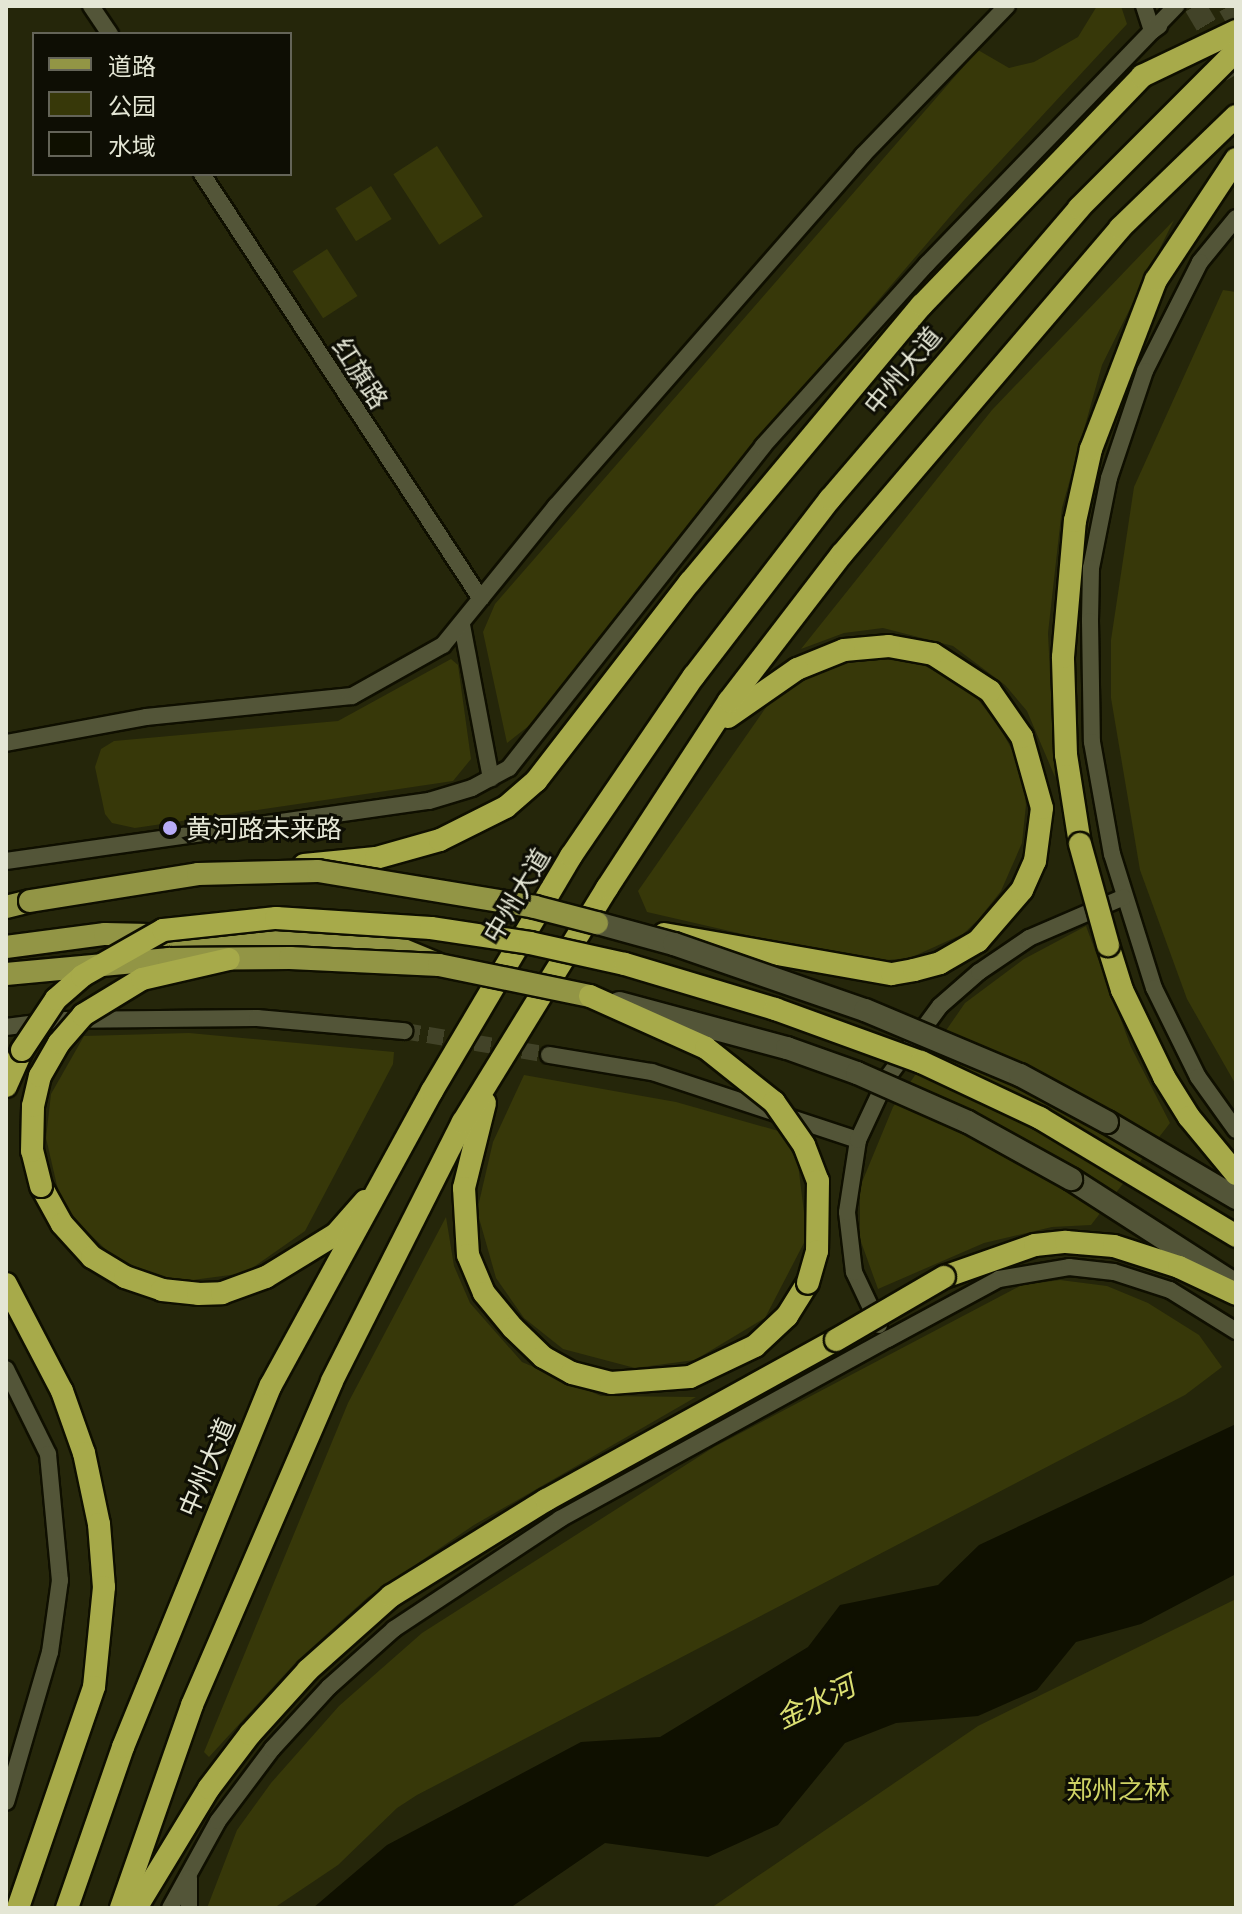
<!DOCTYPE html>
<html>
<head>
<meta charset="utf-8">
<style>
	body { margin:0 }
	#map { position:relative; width:1242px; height:1914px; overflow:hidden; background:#25260a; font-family:"Exo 2","Noto Sans SC",sans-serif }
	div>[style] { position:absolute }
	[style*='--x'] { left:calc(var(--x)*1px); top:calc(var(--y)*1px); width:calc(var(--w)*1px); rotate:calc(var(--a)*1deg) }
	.green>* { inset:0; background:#373809; transform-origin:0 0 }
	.water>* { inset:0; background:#0f1000 }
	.minor-tunnel>* { height:16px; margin-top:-8px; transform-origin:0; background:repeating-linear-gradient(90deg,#424328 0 16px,transparent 0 24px) }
	.tertiary-tunnel>* { height:22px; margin-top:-11px; transform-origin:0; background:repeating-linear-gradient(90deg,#424328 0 22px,transparent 0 33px) }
	.roads { filter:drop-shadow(2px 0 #0f0f00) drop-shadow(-2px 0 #0f0f00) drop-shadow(0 2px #0f0f00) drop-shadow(0 -2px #0f0f00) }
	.minor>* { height:16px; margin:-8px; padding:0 8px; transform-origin:8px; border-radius:8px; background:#535538 }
	.secondary>* { height:22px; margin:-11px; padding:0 11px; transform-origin:11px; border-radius:11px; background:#535538 }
	.primary>* { height:22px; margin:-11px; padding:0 11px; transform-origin:11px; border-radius:11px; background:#929545 }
	.trunk>* { height:22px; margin:-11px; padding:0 11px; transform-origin:11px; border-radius:11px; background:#a7aa4a }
	.bridges { filter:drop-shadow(2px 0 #0f0f00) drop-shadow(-2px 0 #0f0f00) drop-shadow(0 2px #0f0f00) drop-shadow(0 -2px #0f0f00) }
	.secondary-bridge>* { height:22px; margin:-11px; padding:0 11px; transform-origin:11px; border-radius:11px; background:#535538 }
	.primary-bridge>* { height:22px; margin:-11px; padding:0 11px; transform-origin:11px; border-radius:11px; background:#929545 }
	.trunk-bridge>* { height:22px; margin:-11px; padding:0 11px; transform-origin:11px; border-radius:11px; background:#a7aa4a }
	.dots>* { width:22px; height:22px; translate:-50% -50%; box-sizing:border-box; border:4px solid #0e0e04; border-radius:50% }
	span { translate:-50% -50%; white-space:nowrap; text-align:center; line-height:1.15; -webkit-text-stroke:6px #0e0e04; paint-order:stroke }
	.street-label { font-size:26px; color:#e4e6d5 }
	.poi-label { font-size:26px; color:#e4e6d5 }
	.left { translate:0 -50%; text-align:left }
	.park-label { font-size:26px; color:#cfd365 }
	.water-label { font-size:28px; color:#dce072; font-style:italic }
	.frame { position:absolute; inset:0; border:8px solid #e4e6d5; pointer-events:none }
	.legend { position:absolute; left:32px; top:32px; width:260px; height:144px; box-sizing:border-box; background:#0e0e04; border:2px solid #646458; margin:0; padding:10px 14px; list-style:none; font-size:24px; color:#e4e6d5 }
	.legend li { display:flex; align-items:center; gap:16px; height:40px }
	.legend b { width:40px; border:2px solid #646458 }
</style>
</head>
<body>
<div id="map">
	<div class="green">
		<div style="clip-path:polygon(1097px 6px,1121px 6px,1127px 24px,965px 199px,709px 498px,540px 717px,507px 743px,483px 632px,495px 604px,978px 50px,1009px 68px,1034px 62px,1078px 37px)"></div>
		<div style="left:437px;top:146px;width:84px;height:52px;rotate:57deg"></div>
		<div style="left:371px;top:186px;width:39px;height:42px;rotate:58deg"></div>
		<div style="clip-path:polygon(1174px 220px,1102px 365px,1062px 508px,1048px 633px,1055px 777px,1027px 711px,1005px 685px,953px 646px,883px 628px,844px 633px,801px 649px,992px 410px)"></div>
		<div style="left:327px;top:249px;width:56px;height:41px;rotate:57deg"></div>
		<div style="clip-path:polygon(1223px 290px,1236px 292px,1236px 1085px,1187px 999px,1140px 870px,1111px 698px,1111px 640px,1134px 487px)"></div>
		<div style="clip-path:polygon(891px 657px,918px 662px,972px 692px,999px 726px,1022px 768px,1026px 805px,1022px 843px,1001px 891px,978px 920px,963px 934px,910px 958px,864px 962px,647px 912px,638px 891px,769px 703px,804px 675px,850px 661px)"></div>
		<div style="clip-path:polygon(451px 659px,458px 665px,471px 759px,453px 781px,135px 828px,112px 823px,105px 814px,95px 767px,101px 749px,114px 741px,338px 721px)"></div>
		<div style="clip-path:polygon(1086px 926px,1131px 1047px,1170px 1123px,1091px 1225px,1052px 1227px,984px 1243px,878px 1289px,860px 1239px,860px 1187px,893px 1107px,965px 1003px,1024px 959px)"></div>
		<div style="clip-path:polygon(189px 1033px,394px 1052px,393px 1064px,305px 1231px,245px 1273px,178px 1282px,121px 1264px,74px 1219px,58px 1190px,46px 1138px,51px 1094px,84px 1036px)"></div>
		<div style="clip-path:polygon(524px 1075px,676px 1102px,782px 1132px,798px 1164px,807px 1237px,765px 1318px,695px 1360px,635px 1368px,563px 1349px,524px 1318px,496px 1278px,477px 1211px,493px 1142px)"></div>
		<div style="clip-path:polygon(446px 1217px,454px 1266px,470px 1303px,522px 1362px,601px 1396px,696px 1397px,474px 1525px,368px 1597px,297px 1661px,209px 1757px,204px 1752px,348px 1403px)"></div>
		<div style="clip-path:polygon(1060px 1280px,1107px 1286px,1148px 1303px,1199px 1335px,1222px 1367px,1185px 1395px,417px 1795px,397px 1808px,338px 1865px,274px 1908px,207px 1908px,237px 1830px,271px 1783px,339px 1706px,422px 1633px,714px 1447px,1022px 1285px)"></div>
		<div style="clip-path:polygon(1236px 1599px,1236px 1908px,711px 1908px,978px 1726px)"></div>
	</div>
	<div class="water">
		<div style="clip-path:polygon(1236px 1424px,1236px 1574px,1141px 1624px,1076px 1642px,1037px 1690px,978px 1716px,896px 1723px,845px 1743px,778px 1825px,708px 1857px,605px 1843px,510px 1908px,313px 1908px,387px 1845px,581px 1742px,660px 1737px,808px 1647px,840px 1605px,938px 1585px,979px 1545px)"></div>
	</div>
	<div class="minor-tunnel">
		<div style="--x:404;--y:1031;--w:147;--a:9.4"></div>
	</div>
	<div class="tertiary-tunnel">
		<div style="--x:1195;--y:6;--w:80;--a:59.3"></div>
		<div style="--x:1229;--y:6;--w:14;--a:60"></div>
	</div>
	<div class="roads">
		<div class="minor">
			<div style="--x:91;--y:6;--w:34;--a:56"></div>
			<div style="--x:1144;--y:6;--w:26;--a:72"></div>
			<div style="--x:1152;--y:31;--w:9;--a:-36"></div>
			<div style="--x:202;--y:174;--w:508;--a:56.72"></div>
			<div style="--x:1236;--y:218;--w:57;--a:129.3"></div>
			<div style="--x:1200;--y:262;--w:122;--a:116.8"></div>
			<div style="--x:1145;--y:371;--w:113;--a:108.6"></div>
			<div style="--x:1109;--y:478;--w:92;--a:101.3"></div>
			<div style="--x:1091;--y:568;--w:53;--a:91.1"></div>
			<div style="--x:1090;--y:621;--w:121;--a:89.1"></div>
			<div style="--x:1092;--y:742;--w:114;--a:79.9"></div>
			<div style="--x:1112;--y:854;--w:140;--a:72.6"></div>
			<div style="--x:1154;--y:988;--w:99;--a:63.7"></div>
			<div style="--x:1198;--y:1077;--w:65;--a:54.4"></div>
			<div style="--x:462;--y:625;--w:156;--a:79.3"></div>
			<div style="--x:6;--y:743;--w:142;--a:-10.5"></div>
			<div style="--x:146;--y:717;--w:207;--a:-5.8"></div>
			<div style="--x:352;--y:696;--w:104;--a:-29.3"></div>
			<div style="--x:443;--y:645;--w:179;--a:-50.9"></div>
			<div style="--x:556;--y:506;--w:466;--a:-48.8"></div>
			<div style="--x:863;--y:155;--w:207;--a:-46"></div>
			<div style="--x:6;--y:861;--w:427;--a:-8.1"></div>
			<div style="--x:429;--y:801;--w:45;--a:-16.8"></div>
			<div style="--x:472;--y:788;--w:42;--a:-28.4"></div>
			<div style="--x:509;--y:768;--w:410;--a:-51.7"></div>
			<div style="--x:763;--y:446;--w:245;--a:-48"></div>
			<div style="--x:927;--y:264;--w:359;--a:-46"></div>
			<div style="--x:6;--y:1027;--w:53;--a:-7.5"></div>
			<div style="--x:59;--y:1020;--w:198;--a:-0.6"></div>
			<div style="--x:257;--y:1018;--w:148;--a:5.1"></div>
			<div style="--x:549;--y:1055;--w:104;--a:9.4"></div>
			<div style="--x:652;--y:1072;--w:217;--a:18.3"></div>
			<div style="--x:879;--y:1325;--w:59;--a:-115.3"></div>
			<div style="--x:854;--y:1272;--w:60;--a:-96.7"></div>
			<div style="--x:847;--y:1212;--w:73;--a:-81.3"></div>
			<div style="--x:858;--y:1140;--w:68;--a:-64.9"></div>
			<div style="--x:887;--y:1078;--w:89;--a:-53.6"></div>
			<div style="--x:940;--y:1006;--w:52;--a:-41.1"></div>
			<div style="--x:979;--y:972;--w:60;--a:-34.2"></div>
			<div style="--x:1029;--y:938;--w:103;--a:-23.3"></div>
			<div style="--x:6;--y:1369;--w:95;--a:63.7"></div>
			<div style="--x:48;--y:1454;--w:127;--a:84.6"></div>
			<div style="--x:60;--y:1580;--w:73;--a:97.9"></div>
			<div style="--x:50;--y:1652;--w:156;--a:106.3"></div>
			<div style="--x:170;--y:1908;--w:99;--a:-61.1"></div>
			<div style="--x:218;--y:1821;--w:90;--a:-53.1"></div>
			<div style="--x:272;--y:1749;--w:84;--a:-47.4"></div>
			<div style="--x:329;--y:1687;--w:87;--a:-41.7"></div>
			<div style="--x:394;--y:1629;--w:199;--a:-33.5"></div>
			<div style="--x:560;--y:1519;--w:374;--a:-28.8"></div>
			<div style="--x:888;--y:1339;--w:126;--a:-28.4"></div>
			<div style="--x:999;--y:1279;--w:71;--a:-9.7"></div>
			<div style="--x:1069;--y:1267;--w:45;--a:6.3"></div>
			<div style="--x:1114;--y:1272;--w:59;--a:17.8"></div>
			<div style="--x:1170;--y:1290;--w:78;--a:31.8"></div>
			<div style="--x:189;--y:1908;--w:30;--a:-90"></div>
		</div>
		<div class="secondary">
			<div style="--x:1107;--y:1122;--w:150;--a:30.5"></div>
			<div style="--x:1071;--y:1179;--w:196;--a:32.7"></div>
		</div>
		<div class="primary">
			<div style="--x:6;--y:907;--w:25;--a:-14"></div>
			<div style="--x:6;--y:947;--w:100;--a:-7.5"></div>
			<div style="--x:105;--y:934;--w:274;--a:1.3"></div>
			<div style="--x:379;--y:940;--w:61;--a:22.3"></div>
		</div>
		<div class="trunk">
			<div style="--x:1080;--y:844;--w:90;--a:-98.9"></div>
			<div style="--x:1066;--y:755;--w:98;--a:-91.8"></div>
			<div style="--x:1063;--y:657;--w:137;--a:-85"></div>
			<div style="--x:1075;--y:521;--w:74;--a:-77.5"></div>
			<div style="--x:1091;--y:449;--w:181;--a:-69"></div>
			<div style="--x:1156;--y:280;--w:145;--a:-56.5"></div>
			<div style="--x:304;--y:865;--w:72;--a:-5.6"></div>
			<div style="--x:376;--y:858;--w:66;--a:-15.7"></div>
			<div style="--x:440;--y:840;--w:74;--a:-26.6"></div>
			<div style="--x:506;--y:807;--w:40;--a:-41"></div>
			<div style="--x:536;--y:781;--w:252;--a:-52.3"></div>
			<div style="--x:690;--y:582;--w:361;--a:-50.1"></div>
			<div style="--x:922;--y:305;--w:318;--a:-46.1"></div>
			<div style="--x:1142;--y:76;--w:104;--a:-25.6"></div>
			<div style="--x:664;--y:934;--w:231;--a:10"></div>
			<div style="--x:892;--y:974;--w:22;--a:-10"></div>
			<div style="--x:914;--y:970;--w:27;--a:-15"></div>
			<div style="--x:940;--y:963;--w:44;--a:-30.1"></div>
			<div style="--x:978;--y:941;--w:67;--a:-49.2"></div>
			<div style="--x:1022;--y:890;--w:32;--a:-66"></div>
			<div style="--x:1035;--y:861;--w:53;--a:-82.5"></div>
			<div style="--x:1042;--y:808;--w:74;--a:-105.7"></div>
			<div style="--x:1022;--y:737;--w:56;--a:-124.8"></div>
			<div style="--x:990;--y:691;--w:68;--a:-147"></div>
			<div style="--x:933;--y:654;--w:45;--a:-169.7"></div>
			<div style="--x:889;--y:646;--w:45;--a:174.9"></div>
			<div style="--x:844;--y:650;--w:51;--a:158"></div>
			<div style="--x:797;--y:669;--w:84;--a:145.2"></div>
			<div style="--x:1108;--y:945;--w:47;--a:72.7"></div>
			<div style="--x:1122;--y:990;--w:97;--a:64.2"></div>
			<div style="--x:1164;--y:1077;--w:47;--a:58"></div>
			<div style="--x:1189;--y:1117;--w:74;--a:50.5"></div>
			<div style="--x:6;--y:1086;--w:39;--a:-66"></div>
			<div style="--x:485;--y:1103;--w:88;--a:103.9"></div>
			<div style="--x:464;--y:1188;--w:67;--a:86.6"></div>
			<div style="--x:468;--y:1255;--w:41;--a:67.2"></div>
			<div style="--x:484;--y:1293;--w:45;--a:50.4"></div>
			<div style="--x:513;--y:1328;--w:42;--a:44"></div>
			<div style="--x:543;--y:1357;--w:33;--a:29"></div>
			<div style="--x:572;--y:1373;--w:40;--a:14.4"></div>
			<div style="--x:611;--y:1383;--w:79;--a:-4.3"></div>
			<div style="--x:690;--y:1377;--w:72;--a:-25.5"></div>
			<div style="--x:755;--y:1346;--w:44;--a:-43.2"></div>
			<div style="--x:787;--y:1316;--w:39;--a:-58"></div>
			<div style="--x:41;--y:1186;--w:43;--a:61.1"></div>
			<div style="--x:62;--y:1224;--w:45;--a:47.7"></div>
			<div style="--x:92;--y:1257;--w:39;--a:31"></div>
			<div style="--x:125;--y:1277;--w:39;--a:19"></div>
			<div style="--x:162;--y:1290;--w:36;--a:6"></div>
			<div style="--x:198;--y:1294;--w:24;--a:-2"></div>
			<div style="--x:222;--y:1293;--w:47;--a:-20"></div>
			<div style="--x:266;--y:1277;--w:82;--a:-31.6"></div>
			<div style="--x:336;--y:1234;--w:44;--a:-48.7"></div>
			<div style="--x:944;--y:1277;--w:96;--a:-19.4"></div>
			<div style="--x:1035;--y:1245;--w:31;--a:-6"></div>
			<div style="--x:1066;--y:1242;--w:48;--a:4.8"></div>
			<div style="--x:1114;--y:1246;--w:68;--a:17.9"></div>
			<div style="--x:1179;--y:1267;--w:63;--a:25.3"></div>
			<div style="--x:6;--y:1284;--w:121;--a:62.4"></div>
			<div style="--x:62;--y:1391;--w:66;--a:70.5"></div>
			<div style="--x:84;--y:1453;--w:73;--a:78.1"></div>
			<div style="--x:99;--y:1524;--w:63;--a:85.5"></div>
			<div style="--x:104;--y:1587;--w:100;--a:95.7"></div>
			<div style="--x:94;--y:1687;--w:234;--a:109"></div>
			<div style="--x:67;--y:1908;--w:170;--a:-70.8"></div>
			<div style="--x:123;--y:1747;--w:391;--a:-67.8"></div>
			<div style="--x:271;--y:1385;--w:335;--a:-61.3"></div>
			<div style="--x:432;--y:1091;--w:273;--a:-59.4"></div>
			<div style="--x:571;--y:856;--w:218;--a:-55.7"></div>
			<div style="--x:694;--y:676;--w:223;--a:-52.5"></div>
			<div style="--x:830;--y:499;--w:383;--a:-49.4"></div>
			<div style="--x:1079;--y:208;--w:222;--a:-45"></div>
			<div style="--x:121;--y:1908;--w:215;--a:-70.7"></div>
			<div style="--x:192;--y:1705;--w:353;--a:-66.6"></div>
			<div style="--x:332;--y:1381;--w:290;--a:-63.2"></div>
			<div style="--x:463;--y:1122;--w:275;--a:-58.4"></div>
			<div style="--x:607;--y:888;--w:223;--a:-56.9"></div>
			<div style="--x:729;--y:701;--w:185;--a:-52.5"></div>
			<div style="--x:842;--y:554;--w:428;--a:-49.5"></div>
			<div style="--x:1120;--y:228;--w:161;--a:-44"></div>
			<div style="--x:136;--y:1908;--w:140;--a:-58.7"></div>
			<div style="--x:209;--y:1788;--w:68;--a:-52.8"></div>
			<div style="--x:250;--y:1734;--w:86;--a:-47.8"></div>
			<div style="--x:308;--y:1670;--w:111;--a:-41.7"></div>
			<div style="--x:391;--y:1596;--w:182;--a:-31.8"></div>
			<div style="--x:546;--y:1500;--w:331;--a:-28.9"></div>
		</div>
	</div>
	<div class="bridges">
		<div class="secondary-bridge">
			<div style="--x:597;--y:923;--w:80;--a:15.3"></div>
			<div style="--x:674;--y:944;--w:202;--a:19.1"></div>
			<div style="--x:865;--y:1010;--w:168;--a:22.8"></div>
			<div style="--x:1020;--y:1075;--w:99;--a:28.4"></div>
			<div style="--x:619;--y:1003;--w:174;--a:15"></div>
			<div style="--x:787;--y:1048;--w:74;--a:19.7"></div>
			<div style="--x:857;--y:1073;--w:121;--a:23.8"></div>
			<div style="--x:968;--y:1122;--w:118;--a:29"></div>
		</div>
		<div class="primary-bridge">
			<div style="--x:30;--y:901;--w:170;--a:-9.1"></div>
			<div style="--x:198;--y:874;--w:120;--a:-1.4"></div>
			<div style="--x:318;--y:871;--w:220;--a:9.4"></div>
			<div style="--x:535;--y:907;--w:64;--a:14.5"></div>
			<div style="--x:6;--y:974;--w:164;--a:-5.3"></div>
			<div style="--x:169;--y:959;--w:121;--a:-0.5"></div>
			<div style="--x:290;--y:958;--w:149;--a:2.7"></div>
			<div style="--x:439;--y:965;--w:154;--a:11.6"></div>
		</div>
		<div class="trunk-bridge">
			<div style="--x:1080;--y:844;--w:105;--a:74.5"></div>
			<div style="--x:590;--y:996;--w:127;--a:24.1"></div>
			<div style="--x:706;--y:1048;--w:87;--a:38.5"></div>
			<div style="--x:774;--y:1102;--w:52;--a:55.1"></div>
			<div style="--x:804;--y:1145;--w:39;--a:69"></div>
			<div style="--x:818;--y:1181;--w:70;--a:90.8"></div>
			<div style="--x:817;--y:1251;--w:33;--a:106"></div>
			<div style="--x:22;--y:1050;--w:61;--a:-56.3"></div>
			<div style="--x:56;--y:999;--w:35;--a:-41"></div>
			<div style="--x:82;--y:976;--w:93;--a:-29.6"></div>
			<div style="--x:163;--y:930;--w:114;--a:-6.1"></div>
			<div style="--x:276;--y:918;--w:155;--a:3.7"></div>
			<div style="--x:431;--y:928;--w:100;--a:8.6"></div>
			<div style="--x:530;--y:943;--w:97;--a:12.5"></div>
			<div style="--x:625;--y:964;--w:157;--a:16.7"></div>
			<div style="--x:775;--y:1009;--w:155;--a:20"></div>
			<div style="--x:921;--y:1062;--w:132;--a:25.2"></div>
			<div style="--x:1040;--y:1118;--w:229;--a:31"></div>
			<div style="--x:41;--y:1186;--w:36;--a:-104"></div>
			<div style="--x:32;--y:1151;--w:45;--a:-88.7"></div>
			<div style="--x:33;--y:1106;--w:31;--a:-77"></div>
			<div style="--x:40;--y:1076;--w:38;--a:-60"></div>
			<div style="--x:59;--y:1043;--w:37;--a:-49"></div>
			<div style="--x:83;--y:1015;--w:69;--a:-31.4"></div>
			<div style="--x:142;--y:979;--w:89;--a:-12.9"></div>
			<div style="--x:836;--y:1340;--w:125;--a:-30.3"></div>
		</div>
	</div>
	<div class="dots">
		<div style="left:170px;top:828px;background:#b7abf8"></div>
	</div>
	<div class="street-label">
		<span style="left:902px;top:370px;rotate:-50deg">中州大道</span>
		<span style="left:361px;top:373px;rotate:57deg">红旗路</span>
		<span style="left:516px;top:895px;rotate:-59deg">中州大道</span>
		<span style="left:206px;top:1467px;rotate:-67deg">中州大道</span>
	</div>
	<div class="poi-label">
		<span class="left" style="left:186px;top:828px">黄河路未来路</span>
	</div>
	<div class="park-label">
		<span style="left:1118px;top:1789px">郑州之林</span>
	</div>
	<div class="water-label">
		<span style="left:815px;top:1701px;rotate:-26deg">金水河</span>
	</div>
	<div class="frame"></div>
	<ul class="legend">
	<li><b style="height:10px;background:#929545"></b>道路</li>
	<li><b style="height:22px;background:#373809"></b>公园</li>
	<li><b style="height:22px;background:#0f1000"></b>水域</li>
	</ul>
</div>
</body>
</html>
